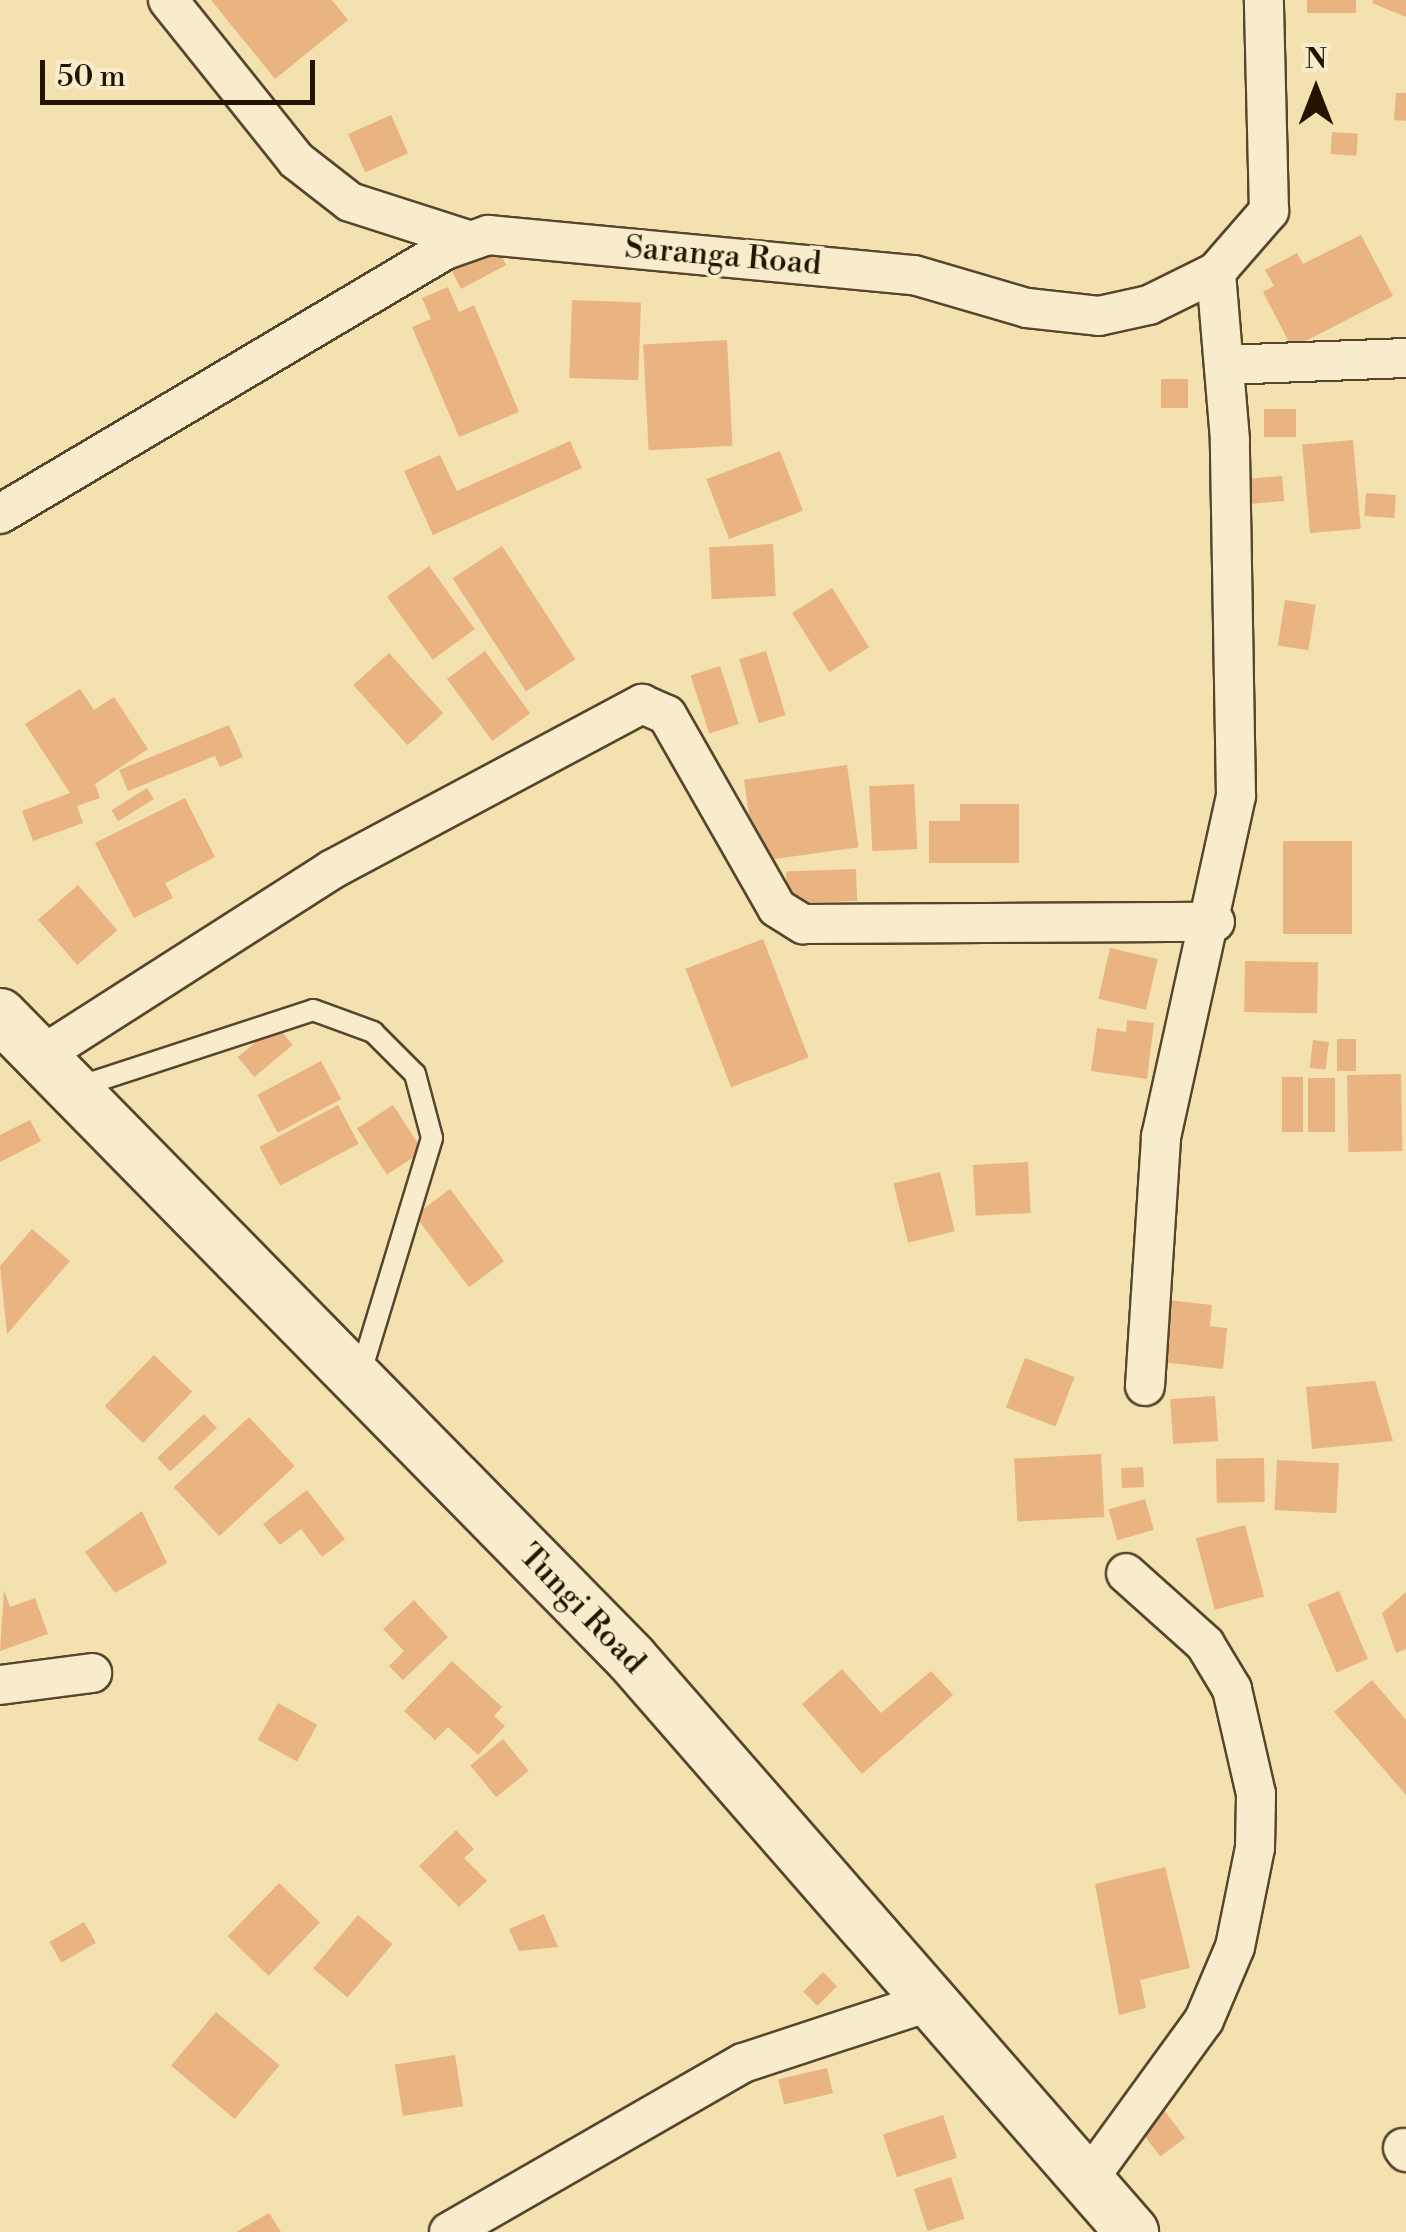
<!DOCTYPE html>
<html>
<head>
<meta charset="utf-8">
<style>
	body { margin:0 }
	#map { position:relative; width:1406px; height:2232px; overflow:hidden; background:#f4e1b0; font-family:"Libre Bodoni",serif }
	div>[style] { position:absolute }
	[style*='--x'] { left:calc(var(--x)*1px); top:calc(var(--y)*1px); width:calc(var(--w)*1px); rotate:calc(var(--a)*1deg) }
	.building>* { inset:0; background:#e9b382; transform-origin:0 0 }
	.roads { filter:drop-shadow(2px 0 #57462c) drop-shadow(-2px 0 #57462c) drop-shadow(0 2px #57462c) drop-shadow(0 -2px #57462c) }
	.service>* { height:20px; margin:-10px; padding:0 10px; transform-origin:10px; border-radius:10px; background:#f8eccc }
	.minor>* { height:38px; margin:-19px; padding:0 19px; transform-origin:19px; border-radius:19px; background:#f8eccc }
	.secondary>* { height:52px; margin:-26px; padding:0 26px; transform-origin:26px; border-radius:26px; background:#f8eccc }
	span { translate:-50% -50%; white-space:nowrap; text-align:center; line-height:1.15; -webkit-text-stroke:8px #f8eccc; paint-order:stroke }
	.street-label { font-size:32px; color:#231300 }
	.north { position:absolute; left:1266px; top:40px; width:100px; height:100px; -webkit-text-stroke:8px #f8eccc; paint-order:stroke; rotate:0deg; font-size:28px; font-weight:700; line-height:40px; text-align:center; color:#231300 }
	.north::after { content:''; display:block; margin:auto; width:35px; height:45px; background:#231300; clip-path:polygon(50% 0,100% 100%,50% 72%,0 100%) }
	.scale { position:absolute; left:40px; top:60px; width:275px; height:45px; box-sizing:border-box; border:5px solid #231300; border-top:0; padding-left:12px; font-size:30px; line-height:35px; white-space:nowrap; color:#231300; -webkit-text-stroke:8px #f8eccc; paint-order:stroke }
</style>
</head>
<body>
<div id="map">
	<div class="building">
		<div style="clip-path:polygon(211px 0,332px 0,348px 20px,275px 79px)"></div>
		<div style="left:1307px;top:0;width:49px;height:13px"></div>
		<div style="clip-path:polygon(1373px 0,1406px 0,1406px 17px,1372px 3px)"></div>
		<div style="clip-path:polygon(1396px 93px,1406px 93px,1406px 121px,1394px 120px)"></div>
		<div style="left:391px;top:115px;width:42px;height:47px;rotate:66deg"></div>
		<div style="left:1332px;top:132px;width:26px;height:22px;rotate:4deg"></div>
		<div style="clip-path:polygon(1361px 235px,1393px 296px,1292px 348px,1263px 292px,1274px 286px,1265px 270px,1297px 253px,1303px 264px)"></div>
		<div style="left:494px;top:242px;width:26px;height:51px;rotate:62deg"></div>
		<div style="clip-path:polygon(448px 287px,459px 312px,474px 305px,519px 412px,459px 437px,412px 327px,431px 319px,422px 298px)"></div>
		<div style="left:572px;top:300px;width:69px;height:78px;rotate:2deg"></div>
		<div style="left:727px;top:340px;width:106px;height:84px;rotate:87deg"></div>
		<div style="left:1161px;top:379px;width:27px;height:29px"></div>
		<div style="left:1264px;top:409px;width:32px;height:28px"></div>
		<div style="left:1353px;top:440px;width:89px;height:51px;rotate:85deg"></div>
		<div style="clip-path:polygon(570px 441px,582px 468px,433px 535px,404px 471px,440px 455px,457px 491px)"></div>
		<div style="left:780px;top:451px;width:64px;height:79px;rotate:69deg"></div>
		<div style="left:1282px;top:476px;width:25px;height:47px;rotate:85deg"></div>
		<div style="left:1366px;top:493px;width:30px;height:23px;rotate:4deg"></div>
		<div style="left:773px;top:544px;width:52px;height:64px;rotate:87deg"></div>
		<div style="left:502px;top:546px;width:135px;height:59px;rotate:57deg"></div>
		<div style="left:429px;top:566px;width:78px;height:52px;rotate:54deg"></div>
		<div style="left:832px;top:588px;width:70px;height:47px;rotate:58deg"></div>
		<div style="left:1285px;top:600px;width:31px;height:46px;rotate:9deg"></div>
		<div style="left:485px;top:651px;width:77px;height:47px;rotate:54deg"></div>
		<div style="left:766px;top:651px;width:67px;height:28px;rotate:73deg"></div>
		<div style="left:389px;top:653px;width:81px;height:48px;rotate:48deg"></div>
		<div style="left:720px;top:666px;width:61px;height:31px;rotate:72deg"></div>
		<div style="clip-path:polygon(80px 689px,94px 710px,114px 697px,148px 749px,95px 784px,100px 798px,77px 806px,83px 823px,33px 841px,22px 811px,70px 793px,25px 724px)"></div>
		<div style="clip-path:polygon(229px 725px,243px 757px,220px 767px,215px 756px,128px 791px,119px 770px)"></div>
		<div style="left:847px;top:765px;width:83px;height:104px;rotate:82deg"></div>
		<div style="left:914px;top:784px;width:65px;height:45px;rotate:87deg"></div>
		<div style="left:147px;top:788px;width:13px;height:42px;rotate:58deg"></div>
		<div style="clip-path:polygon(185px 798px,215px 857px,165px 883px,173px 898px,134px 918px,95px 843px)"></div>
		<div style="clip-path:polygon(960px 804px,1019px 804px,1019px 863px,929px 863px,929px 821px,960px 821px)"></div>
		<div style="left:1283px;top:841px;width:69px;height:93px"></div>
		<div style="left:856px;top:869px;width:32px;height:70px;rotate:88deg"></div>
		<div style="left:78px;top:885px;width:60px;height:53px;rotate:49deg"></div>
		<div style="left:763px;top:939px;width:127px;height:83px;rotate:69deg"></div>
		<div style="left:1110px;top:948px;width:49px;height:52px;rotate:13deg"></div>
		<div style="left:1245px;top:961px;width:73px;height:51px;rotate:1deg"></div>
		<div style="clip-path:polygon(1127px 1020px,1154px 1023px,1147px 1079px,1091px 1071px,1097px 1028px,1126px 1032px)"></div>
		<div style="left:276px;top:1025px;width:26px;height:50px;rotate:50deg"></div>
		<div style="left:1337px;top:1039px;width:19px;height:32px"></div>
		<div style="left:1313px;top:1040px;width:16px;height:28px;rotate:7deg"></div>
		<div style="left:321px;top:1061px;width:43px;height:72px;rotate:62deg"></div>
		<div style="left:1401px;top:1074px;width:77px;height:54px;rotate:89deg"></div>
		<div style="left:1282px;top:1077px;width:21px;height:55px"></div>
		<div style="left:1308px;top:1078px;width:27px;height:54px"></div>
		<div style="left:338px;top:1105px;width:44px;height:89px;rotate:62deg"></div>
		<div style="left:393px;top:1105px;width:55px;height:43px;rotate:57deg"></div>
		<div style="clip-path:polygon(30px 1120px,41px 1141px,0 1162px,0 1135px)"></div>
		<div style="left:1028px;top:1162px;width:51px;height:55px;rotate:87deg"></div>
		<div style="left:940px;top:1172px;width:61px;height:48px;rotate:76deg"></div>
		<div style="left:450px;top:1189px;width:90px;height:44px;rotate:53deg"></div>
		<div style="clip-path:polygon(32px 1229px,70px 1261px,7px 1334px,0 1266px)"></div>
		<div style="clip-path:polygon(1168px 1300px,1212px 1305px,1210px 1326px,1227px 1328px,1223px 1369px,1162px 1362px)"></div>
		<div style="left:154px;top:1355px;width:53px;height:71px;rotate:44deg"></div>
		<div style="left:1025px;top:1358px;width:53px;height:53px;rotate:21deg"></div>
		<div style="clip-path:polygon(1375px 1381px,1393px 1441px,1312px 1449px,1306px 1387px)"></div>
		<div style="left:1215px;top:1396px;width:45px;height:45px;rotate:86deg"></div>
		<div style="left:204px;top:1414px;width:19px;height:64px;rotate:47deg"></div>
		<div style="left:249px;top:1417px;width:67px;height:103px;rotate:47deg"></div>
		<div style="left:1101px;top:1454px;width:63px;height:87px;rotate:87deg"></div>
		<div style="left:1264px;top:1458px;width:44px;height:48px;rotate:89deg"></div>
		<div style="left:1277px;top:1460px;width:62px;height:50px;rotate:3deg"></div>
		<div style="left:1143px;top:1467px;width:20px;height:22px;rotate:87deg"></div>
		<div style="clip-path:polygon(307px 1490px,345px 1539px,322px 1557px,301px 1529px,280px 1545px,263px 1524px)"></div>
		<div style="left:1145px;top:1499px;width:32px;height:38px;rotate:74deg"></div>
		<div style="clip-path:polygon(142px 1511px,167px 1563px,115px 1593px,85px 1552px)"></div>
		<div style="left:1245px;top:1525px;width:74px;height:51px;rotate:75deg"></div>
		<div style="clip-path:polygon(4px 1590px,10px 1607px,35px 1598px,48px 1634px,0 1651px)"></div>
		<div style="left:1339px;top:1591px;width:74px;height:34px;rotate:67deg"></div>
		<div style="clip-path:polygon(1406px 1592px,1406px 1649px,1396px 1653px,1382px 1613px)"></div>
		<div style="clip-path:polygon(414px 1600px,448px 1637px,403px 1680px,389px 1666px,404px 1651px,383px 1629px)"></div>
		<div style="clip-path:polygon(452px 1661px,502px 1707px,494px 1716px,505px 1726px,478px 1755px,448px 1727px,435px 1740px,404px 1711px)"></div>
		<div style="clip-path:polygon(842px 1669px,881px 1713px,931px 1671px,953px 1695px,862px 1774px,802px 1704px)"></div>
		<div style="clip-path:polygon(1372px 1680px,1406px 1720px,1406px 1795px,1334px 1712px)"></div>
		<div style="left:278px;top:1703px;width:45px;height:42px;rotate:29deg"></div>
		<div style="left:503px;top:1739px;width:41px;height:42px;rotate:51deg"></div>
		<div style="clip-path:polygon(456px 1830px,474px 1849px,464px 1858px,487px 1881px,459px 1907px,419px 1866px)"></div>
		<div style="clip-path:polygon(1165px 1867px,1190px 1968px,1140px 1980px,1146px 2008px,1119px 2015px,1095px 1884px)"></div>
		<div style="left:279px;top:1883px;width:57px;height:74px;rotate:44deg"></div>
		<div style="clip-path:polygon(544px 1914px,558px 1947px,519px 1951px,509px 1929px)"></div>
		<div style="left:358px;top:1915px;width:45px;height:70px;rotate:40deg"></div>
		<div style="left:84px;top:1922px;width:24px;height:40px;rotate:60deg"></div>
		<div style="left:823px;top:1972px;width:20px;height:28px;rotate:45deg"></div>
		<div style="left:216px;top:2012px;width:83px;height:70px;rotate:40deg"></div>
		<div style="left:455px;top:2055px;width:52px;height:61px;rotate:81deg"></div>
		<div style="left:827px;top:2068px;width:26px;height:50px;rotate:77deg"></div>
		<div style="left:1164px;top:2110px;width:35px;height:31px;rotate:53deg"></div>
		<div style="left:943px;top:2115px;width:45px;height:63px;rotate:72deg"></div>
		<div style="left:951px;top:2177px;width:44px;height:39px;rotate:72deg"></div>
		<div style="clip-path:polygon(269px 2213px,281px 2232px,236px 2232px)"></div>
	</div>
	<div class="roads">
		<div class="service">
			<div style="--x:78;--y:1087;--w:247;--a:-18.1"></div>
			<div style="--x:313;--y:1010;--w:64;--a:20.1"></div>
			<div style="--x:373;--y:1032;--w:59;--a:45"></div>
			<div style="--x:415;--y:1074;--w:66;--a:75.1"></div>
			<div style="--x:432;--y:1138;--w:252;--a:106.9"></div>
		</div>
		<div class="minor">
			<div style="--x:168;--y:0;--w:205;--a:51.3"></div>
			<div style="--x:296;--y:160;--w:68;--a:37.9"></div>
			<div style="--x:350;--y:202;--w:121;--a:17.8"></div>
			<div style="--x:1224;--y:365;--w:182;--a:-2.2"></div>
			<div style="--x:0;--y:514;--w:517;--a:-30.68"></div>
			<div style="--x:445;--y:250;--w:46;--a:-19.2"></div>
			<div style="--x:488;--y:235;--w:428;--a:5.4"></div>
			<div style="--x:914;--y:275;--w:118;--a:16.3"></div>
			<div style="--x:1027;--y:308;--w:72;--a:6.3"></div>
			<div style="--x:1099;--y:316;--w:51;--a:-12.4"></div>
			<div style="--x:1149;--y:305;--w:75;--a:-26.2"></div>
			<div style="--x:1216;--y:272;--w:81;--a:-49"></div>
			<div style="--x:1269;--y:211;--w:211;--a:-91.4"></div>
			<div style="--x:39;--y:1057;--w:347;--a:-32.6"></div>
			<div style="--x:331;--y:870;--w:353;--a:-28.1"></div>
			<div style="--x:642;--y:704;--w:27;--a:24"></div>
			<div style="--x:667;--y:715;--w:222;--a:60.3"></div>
			<div style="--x:777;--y:908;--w:31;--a:32"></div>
			<div style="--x:803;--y:924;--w:412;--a:-0.3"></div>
			<div style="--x:1145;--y:1386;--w:250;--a:-86.3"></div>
			<div style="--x:1161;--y:1137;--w:349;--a:-77.6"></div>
			<div style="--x:1236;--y:796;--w:356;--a:-91"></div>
			<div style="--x:1230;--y:440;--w:169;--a:-94.8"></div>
			<div style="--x:0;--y:1685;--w:93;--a:-7.4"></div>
			<div style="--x:1403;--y:2148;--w:5;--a:53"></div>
			<div style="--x:1087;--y:2181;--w:199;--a:-54"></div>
			<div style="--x:1204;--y:2020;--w:79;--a:-67"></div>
			<div style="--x:1235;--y:1947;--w:101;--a:-78.6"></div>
			<div style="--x:1255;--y:1848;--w:54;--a:-88.9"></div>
			<div style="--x:1256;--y:1794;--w:108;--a:-102.9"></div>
			<div style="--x:1232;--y:1689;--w:52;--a:-121"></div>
			<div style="--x:1205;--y:1644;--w:106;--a:-138.1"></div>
			<div style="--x:449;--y:2232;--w:339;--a:-29.9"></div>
			<div style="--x:743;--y:2063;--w:202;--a:-18.2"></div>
		</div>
		<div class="secondary">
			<div style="--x:0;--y:1015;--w:901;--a:45.54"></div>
			<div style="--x:631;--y:1658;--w:762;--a:48.88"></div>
		</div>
	</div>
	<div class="street-label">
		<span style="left:723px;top:256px;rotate:5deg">Saranga Road</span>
		<span style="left:582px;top:1609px;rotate:46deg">Tungi Road</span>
	</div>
	<div class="north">N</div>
	<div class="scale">50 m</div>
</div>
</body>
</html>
